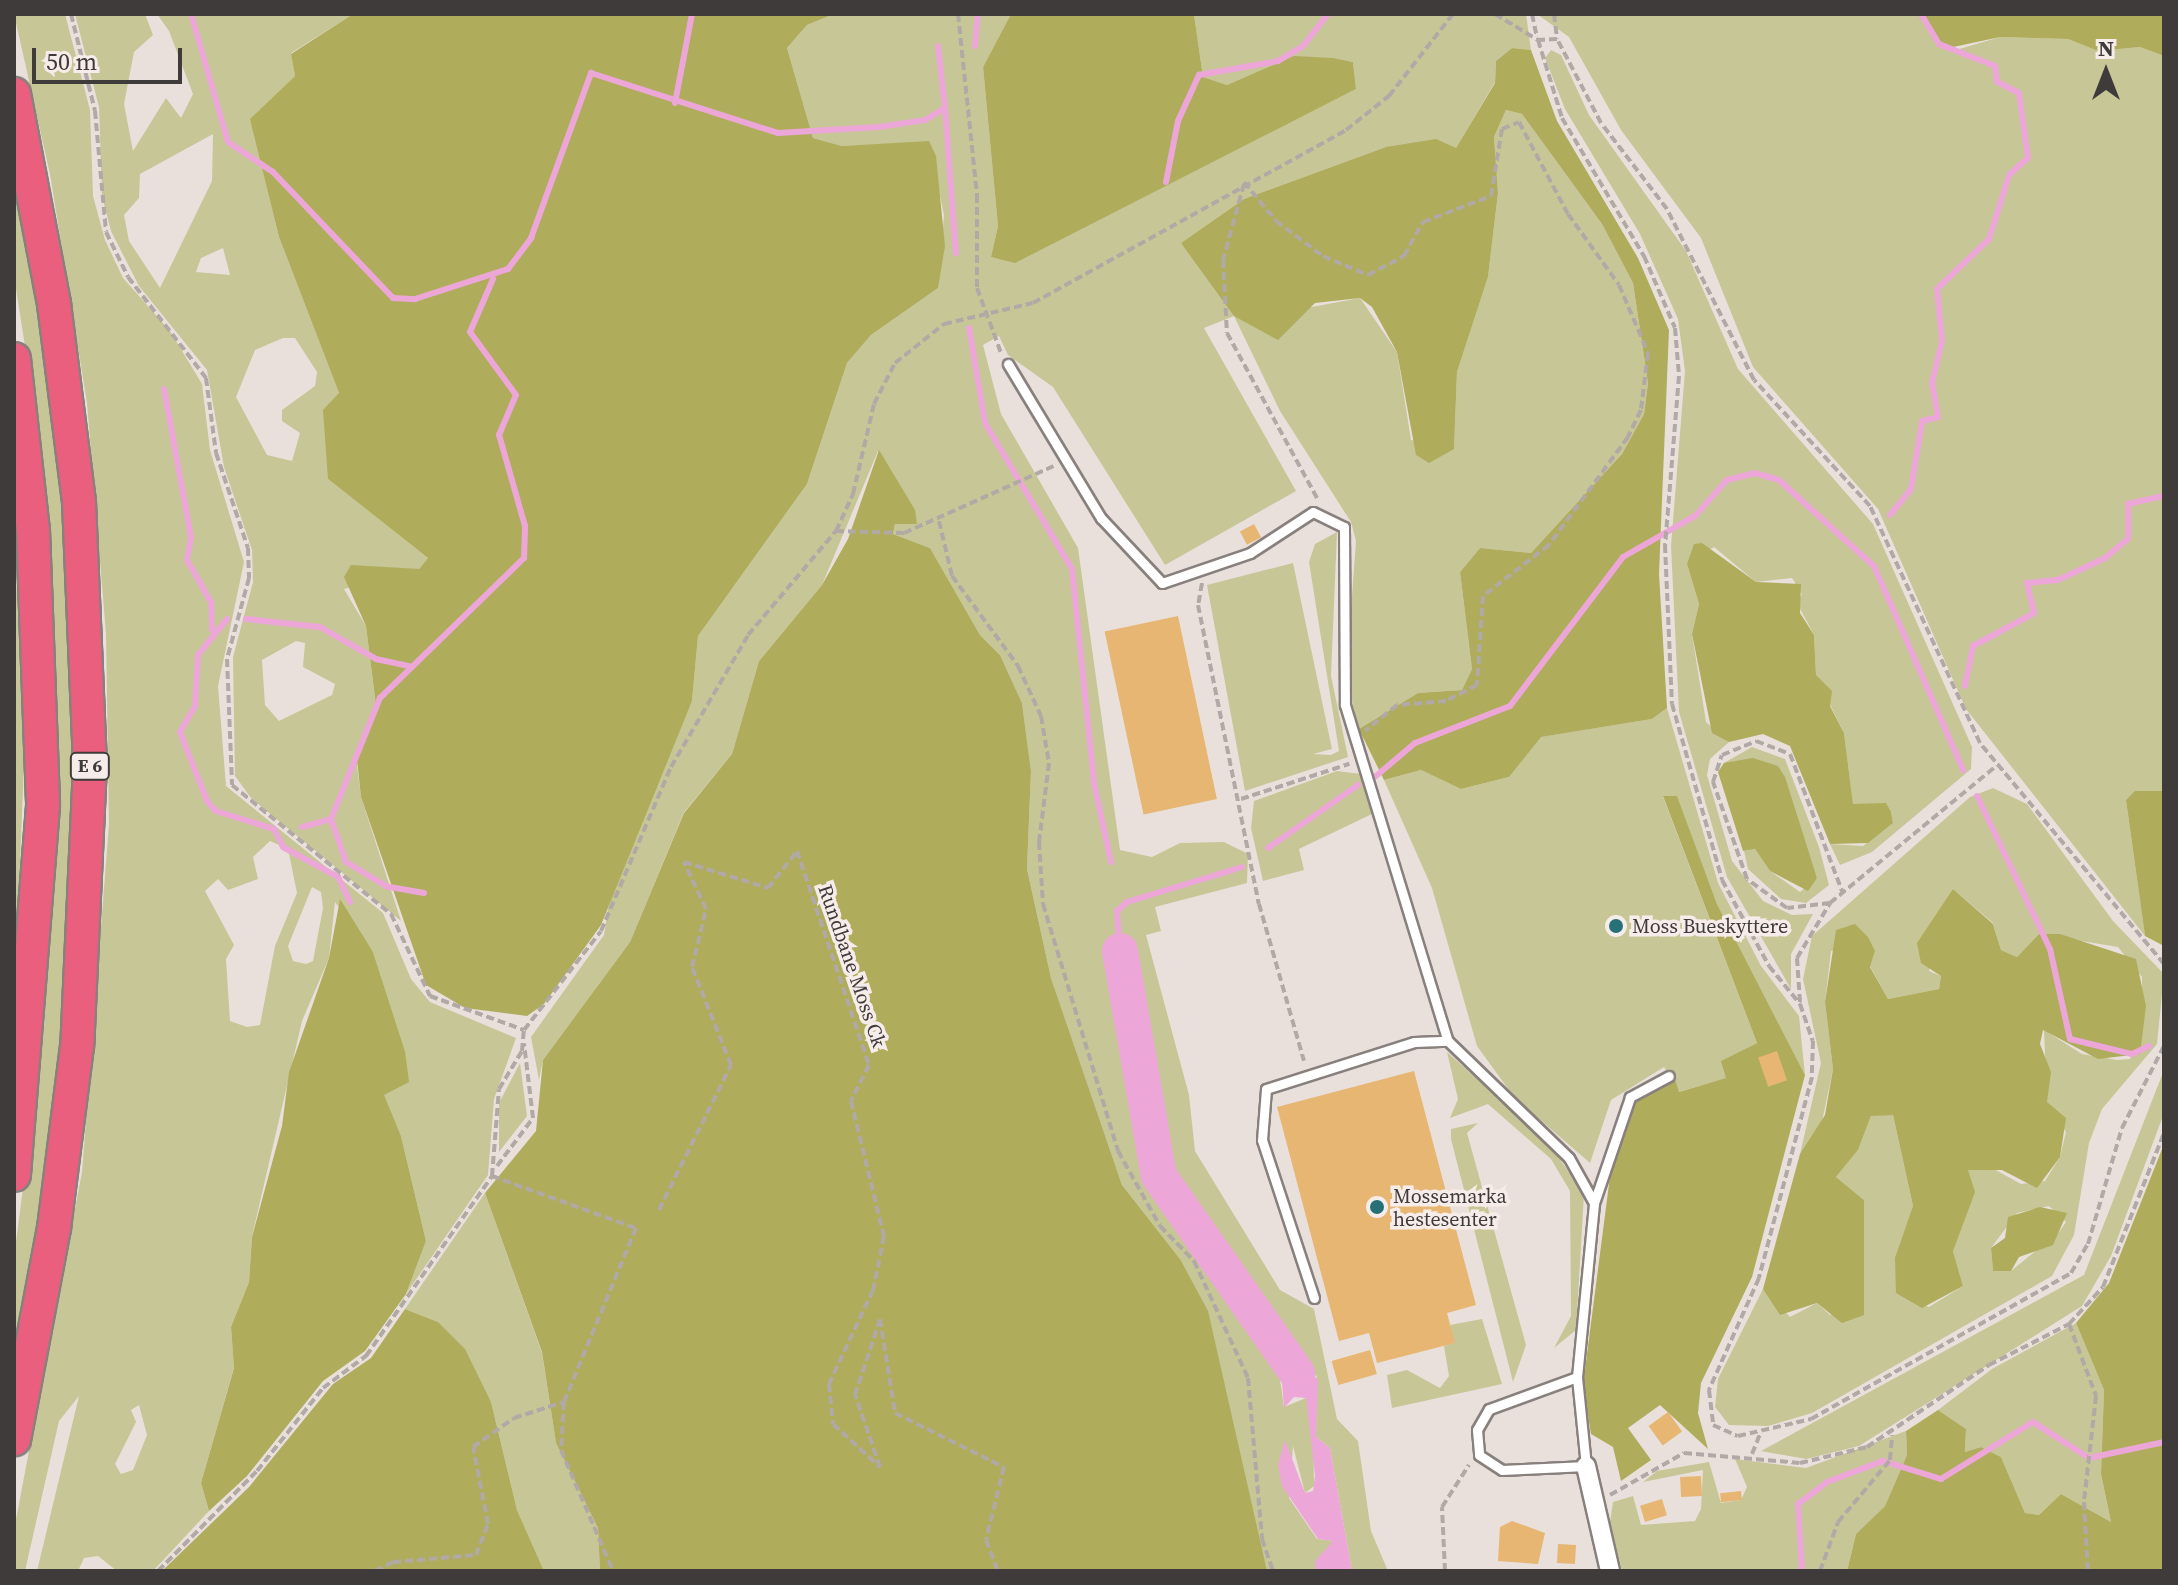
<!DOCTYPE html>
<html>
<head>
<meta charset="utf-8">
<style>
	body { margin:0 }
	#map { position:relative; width:2178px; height:1585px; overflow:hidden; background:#e9e0dc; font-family:"Source Serif 4",serif }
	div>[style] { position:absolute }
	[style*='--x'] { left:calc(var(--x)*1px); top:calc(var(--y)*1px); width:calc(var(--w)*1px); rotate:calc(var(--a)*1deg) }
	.green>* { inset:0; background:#c7c696 }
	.forest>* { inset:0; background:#afac5c }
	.water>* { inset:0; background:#eca7d8 }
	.stream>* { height:6px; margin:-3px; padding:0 3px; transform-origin:3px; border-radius:3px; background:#eca7d8 }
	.river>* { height:36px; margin:-18px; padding:0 18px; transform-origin:18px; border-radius:18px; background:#eca7d8 }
	.building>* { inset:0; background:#e6b672; transform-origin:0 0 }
	.path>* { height:4px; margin-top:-2px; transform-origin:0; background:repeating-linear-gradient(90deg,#b0a9a6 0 8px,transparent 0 12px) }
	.roads { filter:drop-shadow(2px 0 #88807d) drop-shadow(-2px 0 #88807d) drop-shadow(0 2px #88807d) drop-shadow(0 -2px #88807d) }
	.lane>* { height:9px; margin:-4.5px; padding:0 4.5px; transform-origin:4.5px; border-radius:4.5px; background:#fff }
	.street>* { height:18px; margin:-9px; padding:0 9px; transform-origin:9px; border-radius:9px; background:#fff }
	.highway>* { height:32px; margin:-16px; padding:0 16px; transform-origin:16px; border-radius:16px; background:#e95f7d }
	.dots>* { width:22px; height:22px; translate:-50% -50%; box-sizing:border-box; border:4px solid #f6edea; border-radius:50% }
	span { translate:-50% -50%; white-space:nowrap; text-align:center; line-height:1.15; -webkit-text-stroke:7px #f6edea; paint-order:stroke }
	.shield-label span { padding:2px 6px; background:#f6edea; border:2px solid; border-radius:6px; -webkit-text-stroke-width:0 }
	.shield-label { font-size:18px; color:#3f3b3a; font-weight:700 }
	.poi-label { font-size:20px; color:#3f3b3a }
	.left { translate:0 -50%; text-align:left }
	.street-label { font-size:20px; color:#3f3b3a }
	.frame { position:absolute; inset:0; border:16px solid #3f3b3a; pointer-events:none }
	.north { position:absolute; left:2066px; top:32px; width:80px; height:80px; -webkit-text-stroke:6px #f6edea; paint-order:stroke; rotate:0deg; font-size:22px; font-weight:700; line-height:32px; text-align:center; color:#3f3b3a }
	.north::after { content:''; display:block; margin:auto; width:28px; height:36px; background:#3f3b3a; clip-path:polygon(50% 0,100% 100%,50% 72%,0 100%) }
	.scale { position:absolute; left:32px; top:48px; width:150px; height:36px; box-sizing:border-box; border:4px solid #3f3b3a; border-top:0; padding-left:10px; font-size:24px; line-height:28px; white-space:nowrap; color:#3f3b3a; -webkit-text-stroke:6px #f6edea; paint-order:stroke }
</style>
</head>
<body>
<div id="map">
	<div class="green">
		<div style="clip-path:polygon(evenodd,14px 14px,65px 14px,90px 110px,93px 196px,105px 240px,123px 278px,170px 331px,202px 384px,210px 450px,244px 562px,218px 686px,226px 786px,383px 913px,411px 979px,430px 1002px,516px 1038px,494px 1099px,488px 1175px,406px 1294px,426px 1241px,401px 1136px,383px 1095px,405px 1051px,373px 952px,335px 902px,329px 958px,302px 1021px,252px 1236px,249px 1282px,231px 1327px,234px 1367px,201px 1483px,209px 1511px,153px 1571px,117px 1571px,98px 1556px,84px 1558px,78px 1571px,37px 1571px,79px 1396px,59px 1421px,25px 1571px,14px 1571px,14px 1530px,82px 1172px,109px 824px,106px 634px,87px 403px,50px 174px,14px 14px,270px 841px,288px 849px,297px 893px,275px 946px,260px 1025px,247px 1027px,230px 1021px,226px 959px,234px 945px,205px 891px,218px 879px,228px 890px,258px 879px,253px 857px,270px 841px,14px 14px,312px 887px,321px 892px,323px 908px,313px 961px,306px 964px,293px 961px,288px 946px,312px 887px,14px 14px,139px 1405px,147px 1435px,133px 1470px,121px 1474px,115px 1464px,136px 1422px,131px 1410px,139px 1405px)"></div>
		<div style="clip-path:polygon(evenodd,75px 14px,145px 14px,153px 35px,134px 52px,124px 104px,133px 151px,166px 98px,181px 118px,193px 94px,169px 31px,157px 14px,147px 14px,353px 14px,291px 53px,295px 76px,251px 119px,279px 237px,339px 393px,332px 403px,328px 479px,428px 558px,419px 569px,344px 589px,366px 626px,376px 707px,357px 766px,361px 797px,401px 921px,251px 798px,235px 776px,233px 657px,253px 582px,252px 550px,224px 467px,207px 370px,139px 286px,111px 231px,102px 196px,99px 107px,75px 14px,213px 134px,212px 181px,160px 288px,129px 241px,124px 215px,139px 198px,140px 174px,213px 134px,75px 14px,223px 248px,230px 275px,196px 272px,201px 258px,223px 248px,75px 14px,283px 338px,295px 338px,317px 372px,315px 386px,282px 410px,282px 421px,300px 433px,292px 461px,267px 455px,236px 397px,255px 350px,283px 338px,75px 14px,296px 641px,305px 643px,303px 667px,335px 684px,332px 695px,279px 721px,265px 705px,262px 660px,296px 641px)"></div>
		<div style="clip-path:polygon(834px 14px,1011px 14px,983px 67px,998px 226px,991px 257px,1015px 262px,1356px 89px,1353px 62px,1334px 58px,1294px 57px,1227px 85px,1203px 77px,1194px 14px,1526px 14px,1531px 50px,1512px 48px,1496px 61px,1495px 82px,1456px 148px,1386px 147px,1244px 199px,1181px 243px,1278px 339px,1301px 309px,1360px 298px,1397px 352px,1411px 440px,1454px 448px,1457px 372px,1488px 277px,1498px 193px,1494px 137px,1506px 110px,1522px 114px,1602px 224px,1633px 283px,1648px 383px,1644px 414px,1622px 454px,1531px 553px,1480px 548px,1460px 572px,1472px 669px,1462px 690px,1418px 693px,1359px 729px,1346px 678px,1356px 541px,1351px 522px,1280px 411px,1234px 316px,1204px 328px,1296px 491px,1165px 565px,1053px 387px,1008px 355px,999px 336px,983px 345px,1001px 414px,1078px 548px,1120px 850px,1152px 857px,1180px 843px,1224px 842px,1248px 854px,1247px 883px,1155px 907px,1161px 931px,1146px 935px,1189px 1095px,1195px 1151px,1280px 1290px,1314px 1309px,1337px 1419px,1358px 1441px,1371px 1531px,1388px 1571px,1352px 1571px,1330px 1448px,1316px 1437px,1317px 1377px,1273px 1330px,1284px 1407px,1306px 1398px,1313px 1417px,1314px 1486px,1305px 1493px,1293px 1446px,1289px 1498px,1317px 1539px,1334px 1541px,1316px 1571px,1267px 1571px,1180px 1259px,1122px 1185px,1051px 978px,1027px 869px,1031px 771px,1022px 703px,1000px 655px,980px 635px,930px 548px,893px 534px,895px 524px,917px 523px,878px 451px,822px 585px,759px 661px,732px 754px,684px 812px,630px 942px,543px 1060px,539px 1080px,531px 1037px,604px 935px,611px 889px,692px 701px,698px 636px,807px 484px,847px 363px,871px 335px,938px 288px,944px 215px,929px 142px,842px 146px,813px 138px,787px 48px,807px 25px)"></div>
		<div style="clip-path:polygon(1537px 14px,1917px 14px,1956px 50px,2000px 37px,2068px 39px,2098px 51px,2140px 47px,2164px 56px,2164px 791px,2136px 791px,2126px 800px,2145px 936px,1966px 709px,1878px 509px,1753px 367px,1701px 238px,1621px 130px,1569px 37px)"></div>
		<div style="clip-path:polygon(1551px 50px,1561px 55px,1589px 115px,1686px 251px,1738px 369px,1873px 524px,1972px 747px,1971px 769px,1872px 852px,1840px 865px,1830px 844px,1863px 846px,1893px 823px,1891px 812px,1853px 805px,1844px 733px,1816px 676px,1814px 635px,1797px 603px,1802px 594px,1792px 578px,1756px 582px,1714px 547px,1687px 564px,1699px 604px,1692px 634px,1706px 722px,1729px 742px,1710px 759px,1707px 775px,1732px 861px,1763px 901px,1792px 915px,1813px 914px,1791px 954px,1791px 989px,1727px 877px,1679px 712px,1671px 546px,1685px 371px,1678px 319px,1640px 234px,1565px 109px,1545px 58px)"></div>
		<div style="clip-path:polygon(14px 154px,62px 471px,78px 773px,58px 1110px,14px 1381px,14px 1257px,44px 1027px,54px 869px,27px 359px,14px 276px)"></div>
		<div style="clip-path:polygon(14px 521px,24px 763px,14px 1014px)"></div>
		<div style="clip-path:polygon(1337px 532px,1331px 676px,1348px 757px,1245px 791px,1207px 585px,1293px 563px,1332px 749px,1313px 754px,1331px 755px,1339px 751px,1309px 562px,1315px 544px)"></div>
		<div style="clip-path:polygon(1667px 708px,1718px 883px,1761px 966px,1799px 1016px,1805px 1075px,1717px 904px,1677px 797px,1663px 797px,1757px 1043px,1722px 1061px,1727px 1078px,1678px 1092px,1664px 1067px,1611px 1100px,1590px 1163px,1514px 1097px,1477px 1046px,1432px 888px,1384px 780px,1421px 770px,1461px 789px,1509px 777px,1540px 737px,1652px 719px)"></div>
		<div style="clip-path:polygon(1752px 747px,1785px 759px,1819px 847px,1829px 885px,1806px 903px,1781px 899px,1748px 869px,1744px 851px,1755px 849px,1770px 871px,1800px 892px,1817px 878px,1778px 766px,1724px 763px)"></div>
		<div style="clip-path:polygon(1337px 771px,1361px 774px,1376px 812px,1299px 849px,1304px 870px,1263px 881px,1251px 828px,1254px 801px)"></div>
		<div style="clip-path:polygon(evenodd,1993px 788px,2027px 804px,2113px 921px,2164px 974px,2157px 1044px,2102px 1109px,2089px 1143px,2074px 1235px,2052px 1276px,1812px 1413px,1768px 1426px,1729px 1425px,1715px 1407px,1718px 1379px,1763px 1289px,1790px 1317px,1817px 1303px,1830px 1315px,1863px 1292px,1864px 1200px,1836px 1177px,1858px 1150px,1871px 1116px,1879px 1110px,1893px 1115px,1913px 1206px,1896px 1293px,1929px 1307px,1963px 1286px,1953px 1251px,1967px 1170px,1990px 1167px,2021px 1184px,2045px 1181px,2060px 1157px,2066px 1132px,2047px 1102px,2044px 1030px,2082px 1054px,2117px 1060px,2130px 1059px,2142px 1030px,2142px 977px,2118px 947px,2039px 934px,2017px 957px,2001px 950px,1993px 923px,1953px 889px,1929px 971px,1941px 976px,1939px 989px,1888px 999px,1870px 966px,1875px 951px,1831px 951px,1825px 1002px,1833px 1069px,1820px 1131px,1800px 1154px,1821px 1063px,1803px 979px,1812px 936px,1970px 797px,1993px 788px,2049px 1206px,2066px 1222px,2059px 1232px,2011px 1271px,1993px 1271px,1991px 1248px,2017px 1213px,2049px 1206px)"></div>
		<div style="clip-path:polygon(1447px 1052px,1550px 1145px,1584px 1194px,1576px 1330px,1554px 1348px,1571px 1316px,1570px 1191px,1551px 1159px,1488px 1104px,1450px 1118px,1458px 1099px)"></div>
		<div style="clip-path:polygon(520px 1063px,527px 1116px,499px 1152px,499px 1103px)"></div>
		<div style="clip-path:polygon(2164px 1070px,2164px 1113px,2111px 1256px,2082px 1306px,1859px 1446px,1806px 1459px,1761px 1451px,2084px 1275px)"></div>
		<div style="clip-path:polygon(1478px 1123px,1467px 1133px,1526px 1345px,1513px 1382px,1451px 1139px,1451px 1129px)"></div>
		<div style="clip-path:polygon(485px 1193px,542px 1353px,556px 1443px,598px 1528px,600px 1571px,544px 1571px,517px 1510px,491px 1402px,438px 1322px,405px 1309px)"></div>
		<div style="clip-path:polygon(1482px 1319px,1502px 1384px,1392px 1408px,1387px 1375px,1407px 1370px,1440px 1388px,1449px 1376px,1444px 1346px,1454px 1343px,1450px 1325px)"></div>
		<div style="clip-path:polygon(2076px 1323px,2104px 1390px,2101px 1474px,2111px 1522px,2061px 1494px,2039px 1515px,2025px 1513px,2001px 1457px,1981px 1447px,1965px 1452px,1966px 1429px,1938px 1410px,1992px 1369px)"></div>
		<div style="clip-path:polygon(1906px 1431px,1907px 1455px,1885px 1506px,1856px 1534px,1847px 1571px,1622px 1571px,1610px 1522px,1613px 1502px,1633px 1496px,1641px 1525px,1695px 1521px,1701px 1509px,1703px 1470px,1643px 1482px,1657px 1471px,1709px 1462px,1721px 1503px,1741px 1500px,1747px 1487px,1735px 1459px,1806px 1468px)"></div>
	</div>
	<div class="forest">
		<div style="clip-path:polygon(353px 14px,834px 14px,807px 25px,787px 48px,813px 138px,842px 146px,929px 141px,936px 156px,945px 246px,938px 288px,871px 335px,847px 363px,807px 484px,698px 636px,692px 701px,601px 925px,544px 1004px,527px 1016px,465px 1008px,426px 985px,361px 797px,356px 750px,376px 706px,366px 626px,344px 577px,351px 565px,419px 569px,428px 558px,328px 479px,323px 410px,339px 393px,279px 237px,250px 119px,295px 76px,291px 54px)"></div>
		<div style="clip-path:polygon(1011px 14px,1194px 14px,1203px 77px,1227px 85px,1294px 56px,1334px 58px,1353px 62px,1356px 89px,1015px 263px,991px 257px,998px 226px,983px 67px)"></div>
		<div style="clip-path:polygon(1917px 14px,2164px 14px,2164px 56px,2140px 47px,2098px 51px,2068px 39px,2000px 37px,1944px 49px)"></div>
		<div style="clip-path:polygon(1512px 48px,1531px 50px,1557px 121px,1638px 258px,1669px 330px,1659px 574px,1667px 708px,1652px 719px,1541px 737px,1509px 777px,1461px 789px,1421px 770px,1384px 780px,1359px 729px,1418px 693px,1462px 690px,1472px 669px,1460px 572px,1480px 548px,1531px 553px,1622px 454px,1644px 414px,1648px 383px,1633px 283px,1602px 224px,1522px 114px,1506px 110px,1494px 137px,1498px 193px,1488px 277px,1457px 372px,1454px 449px,1429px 463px,1416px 455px,1397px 352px,1372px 307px,1360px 298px,1315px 303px,1278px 340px,1234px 316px,1181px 243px,1244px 199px,1386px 147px,1436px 139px,1456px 148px,1495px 83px,1496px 61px)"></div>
		<div style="clip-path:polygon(879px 450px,915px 510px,917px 524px,895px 524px,893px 534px,930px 548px,980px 635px,1000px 655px,1022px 703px,1031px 771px,1027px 869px,1051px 978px,1122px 1185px,1180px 1259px,1208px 1311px,1267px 1571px,600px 1571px,598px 1528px,556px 1443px,542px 1352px,485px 1193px,536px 1131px,543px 1060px,630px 942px,684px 813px,732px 754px,759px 661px,822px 585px,848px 539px)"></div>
		<div style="clip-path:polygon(1702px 543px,1756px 582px,1801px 584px,1800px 613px,1814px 635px,1816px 675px,1832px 691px,1830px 706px,1844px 733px,1853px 804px,1886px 803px,1891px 812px,1893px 823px,1868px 843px,1830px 844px,1790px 746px,1763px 734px,1729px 742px,1712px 733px,1692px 634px,1699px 604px,1687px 564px,1694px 544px)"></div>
		<div style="clip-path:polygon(1753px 758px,1778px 766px,1785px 777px,1817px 878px,1808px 891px,1770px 871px,1755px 849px,1743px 851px,1718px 772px,1724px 763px)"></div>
		<div style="clip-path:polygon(2135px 791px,2164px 791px,2164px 946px,2145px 936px,2126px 800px)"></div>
		<div style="clip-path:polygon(1663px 796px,1677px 796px,1717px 904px,1805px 1075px,1752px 1277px,1701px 1383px,1698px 1413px,1708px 1449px,1660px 1405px,1628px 1428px,1651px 1460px,1621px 1481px,1613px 1447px,1591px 1434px,1583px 1385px,1612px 1161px,1630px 1108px,1646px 1092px,1675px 1080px,1679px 1092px,1726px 1078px,1721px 1061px,1757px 1043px)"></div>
		<div style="clip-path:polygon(1953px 889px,1993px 924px,2001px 950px,2017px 957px,2039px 934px,2060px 934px,2136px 959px,2146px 1006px,2140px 1054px,2098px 1059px,2043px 1030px,2040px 1044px,2051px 1072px,2047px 1102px,2066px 1118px,2060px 1157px,2037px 1188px,2002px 1170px,1968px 1170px,1975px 1192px,1953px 1251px,1963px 1286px,1922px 1308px,1896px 1293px,1895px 1258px,1913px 1206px,1893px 1115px,1871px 1116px,1858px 1150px,1836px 1177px,1864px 1200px,1864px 1315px,1842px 1323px,1817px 1303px,1780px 1315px,1763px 1289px,1800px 1154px,1825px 1115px,1833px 1069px,1825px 1002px,1836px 930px,1855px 924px,1868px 937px,1875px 951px,1870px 967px,1888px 999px,1939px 989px,1941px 976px,1921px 963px,1917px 943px)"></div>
		<div style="clip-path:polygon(340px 899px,373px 952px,405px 1051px,409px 1082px,384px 1095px,401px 1136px,426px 1241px,406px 1294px,365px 1351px,323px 1381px,247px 1476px,209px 1511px,201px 1483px,234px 1368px,231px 1327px,249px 1282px,252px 1237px,282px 1126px,289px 1072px,329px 958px)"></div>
		<div style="clip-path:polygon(2164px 1144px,2164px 1571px,1847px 1571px,1856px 1534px,1885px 1506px,1907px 1455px,1906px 1431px,1938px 1410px,1966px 1429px,1965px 1452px,1981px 1447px,2001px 1457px,2025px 1513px,2039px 1515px,2061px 1494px,2111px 1522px,2101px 1474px,2104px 1390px,2076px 1323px,2109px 1283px)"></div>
		<div style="clip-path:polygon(2040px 1207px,2067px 1213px,2053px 1245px,2019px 1257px,2011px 1271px,1993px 1271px,1991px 1248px,2005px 1238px,2008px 1217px)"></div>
		<div style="clip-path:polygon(405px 1309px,438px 1322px,465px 1349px,491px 1402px,517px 1510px,544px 1571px,162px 1571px,249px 1487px,333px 1384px,371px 1358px)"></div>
	</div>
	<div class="water">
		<div style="clip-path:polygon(1278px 1329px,1318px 1380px,1316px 1437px,1330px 1448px,1352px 1571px,1316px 1571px,1315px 1561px,1333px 1541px,1318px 1539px,1282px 1486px,1278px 1465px,1285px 1440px,1305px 1493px,1313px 1491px,1315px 1475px,1306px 1398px,1294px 1397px,1284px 1408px)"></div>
	</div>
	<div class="stream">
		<div style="--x:191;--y:14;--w:133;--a:73.9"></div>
		<div style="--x:228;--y:142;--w:54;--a:33.7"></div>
		<div style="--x:273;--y:172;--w:174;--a:46.4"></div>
		<div style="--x:393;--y:298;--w:22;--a:3"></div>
		<div style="--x:415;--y:299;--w:98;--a:-17.9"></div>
		<div style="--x:508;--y:269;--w:39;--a:-53"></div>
		<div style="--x:531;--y:238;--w:176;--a:-70"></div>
		<div style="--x:591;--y:73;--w:196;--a:17.8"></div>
		<div style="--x:778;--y:133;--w:101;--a:-3.4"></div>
		<div style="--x:879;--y:127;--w:47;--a:-8.7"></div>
		<div style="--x:925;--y:120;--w:23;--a:-31"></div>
		<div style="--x:945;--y:108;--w:146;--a:85.7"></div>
		<div style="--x:938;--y:46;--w:62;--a:83.6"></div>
		<div style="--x:975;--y:46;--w:32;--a:-85"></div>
		<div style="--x:675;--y:103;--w:91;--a:-79.2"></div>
		<div style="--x:1166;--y:182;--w:62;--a:-78.9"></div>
		<div style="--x:1178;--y:121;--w:51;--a:-65.5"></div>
		<div style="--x:1199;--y:75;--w:80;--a:-10"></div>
		<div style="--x:1278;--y:61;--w:29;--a:-31"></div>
		<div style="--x:1303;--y:46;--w:41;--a:-52"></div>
		<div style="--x:969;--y:328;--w:96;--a:80.4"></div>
		<div style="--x:985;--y:423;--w:170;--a:59.2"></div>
		<div style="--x:1072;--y:569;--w:215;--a:84.1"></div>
		<div style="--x:1094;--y:783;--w:81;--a:77.9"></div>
		<div style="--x:164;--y:389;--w:150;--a:79.7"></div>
		<div style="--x:191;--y:537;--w:23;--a:100"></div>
		<div style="--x:187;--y:560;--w:48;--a:60.3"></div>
		<div style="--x:211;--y:602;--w:28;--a:88"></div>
		<div style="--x:1890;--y:515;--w:33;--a:-51"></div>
		<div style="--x:1911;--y:489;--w:69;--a:-80.8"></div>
		<div style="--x:1922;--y:421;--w:16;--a:-14"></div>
		<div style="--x:1938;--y:417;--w:35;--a:-100"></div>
		<div style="--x:1932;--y:383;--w:43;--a:-76.6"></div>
		<div style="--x:1942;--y:341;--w:52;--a:-95.5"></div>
		<div style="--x:1937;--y:289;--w:72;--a:-43.9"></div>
		<div style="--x:1989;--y:239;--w:67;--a:-72.6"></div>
		<div style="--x:2009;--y:175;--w:25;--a:-42"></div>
		<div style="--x:2028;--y:158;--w:66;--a:-97.9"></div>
		<div style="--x:2019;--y:93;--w:25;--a:-153"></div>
		<div style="--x:1997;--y:82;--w:16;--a:-97"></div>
		<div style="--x:1995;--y:66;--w:60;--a:-158.6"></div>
		<div style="--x:1939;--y:44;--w:35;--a:-121"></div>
		<div style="--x:227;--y:619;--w:46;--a:128.9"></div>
		<div style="--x:198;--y:655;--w:51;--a:93.4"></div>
		<div style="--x:195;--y:706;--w:30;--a:120"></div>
		<div style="--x:180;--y:732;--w:74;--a:68.6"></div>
		<div style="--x:207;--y:801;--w:13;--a:48"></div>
		<div style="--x:216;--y:811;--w:61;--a:17.2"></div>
		<div style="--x:274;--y:829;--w:20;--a:63"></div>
		<div style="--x:283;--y:847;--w:63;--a:28.6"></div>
		<div style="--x:338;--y:877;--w:28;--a:64"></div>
		<div style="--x:246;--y:619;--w:74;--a:6.2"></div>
		<div style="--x:320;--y:627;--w:64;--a:29.7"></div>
		<div style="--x:376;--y:659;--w:34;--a:12"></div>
		<div style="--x:1965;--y:686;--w:41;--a:-78.7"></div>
		<div style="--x:1973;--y:646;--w:69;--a:-28.4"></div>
		<div style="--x:2034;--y:613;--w:31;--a:-103"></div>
		<div style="--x:2027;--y:583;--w:31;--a:-6"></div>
		<div style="--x:2058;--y:580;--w:52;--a:-25.1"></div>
		<div style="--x:2105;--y:558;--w:30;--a:-40"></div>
		<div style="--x:2128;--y:539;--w:35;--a:-90"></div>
		<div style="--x:2128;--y:504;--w:37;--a:-13"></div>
		<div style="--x:1376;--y:776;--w:51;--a:-40.2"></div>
		<div style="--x:1415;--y:743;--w:102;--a:-21.3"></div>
		<div style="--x:1510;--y:706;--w:187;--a:-52.8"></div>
		<div style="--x:1623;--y:557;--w:83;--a:-29.7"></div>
		<div style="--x:1695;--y:516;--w:48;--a:-48.4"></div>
		<div style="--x:1727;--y:480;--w:29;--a:-14"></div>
		<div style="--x:1755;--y:473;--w:25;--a:16"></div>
		<div style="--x:1779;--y:480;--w:128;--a:42.2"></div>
		<div style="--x:1874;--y:566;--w:223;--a:66.4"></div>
		<div style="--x:1977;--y:796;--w:170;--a:64.5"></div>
		<div style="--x:2050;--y:949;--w:92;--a:77.5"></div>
		<div style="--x:2070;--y:1039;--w:64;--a:13.6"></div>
		<div style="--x:2132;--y:1054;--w:19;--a:-25"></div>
		<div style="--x:302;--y:827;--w:30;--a:-15"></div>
		<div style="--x:1268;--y:848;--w:110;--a:-35"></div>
		<div style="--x:424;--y:893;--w:39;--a:-170"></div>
		<div style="--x:386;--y:886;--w:47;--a:-149"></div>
		<div style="--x:346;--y:862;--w:46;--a:-109.2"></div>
		<div style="--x:331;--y:819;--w:131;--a:-68"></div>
		<div style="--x:380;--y:698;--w:201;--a:-44.2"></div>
		<div style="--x:524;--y:558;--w:32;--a:-88"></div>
		<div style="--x:525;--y:526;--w:95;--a:-105.9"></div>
		<div style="--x:499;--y:435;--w:43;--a:-67"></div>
		<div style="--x:516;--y:395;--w:78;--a:-126.1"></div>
		<div style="--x:470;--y:332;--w:58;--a:-66.5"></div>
		<div style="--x:1120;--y:951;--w:40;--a:-94.3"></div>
		<div style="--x:1117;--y:911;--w:13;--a:-42"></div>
		<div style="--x:1127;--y:902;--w:120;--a:-16.9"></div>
		<div style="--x:1802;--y:1571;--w:67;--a:-93.4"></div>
		<div style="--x:1798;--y:1504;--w:36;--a:-37"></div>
		<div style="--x:1827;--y:1482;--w:60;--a:-20.6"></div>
		<div style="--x:1883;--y:1461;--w:61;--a:17.2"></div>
		<div style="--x:1941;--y:1479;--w:108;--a:-31.8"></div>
		<div style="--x:2033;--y:1422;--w:67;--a:32.7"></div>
		<div style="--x:2089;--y:1458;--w:77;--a:-12"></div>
	</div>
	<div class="river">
		<div style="--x:1120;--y:951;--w:228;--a:80.2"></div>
		<div style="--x:1159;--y:1176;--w:241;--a:55"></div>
	</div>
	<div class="building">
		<div style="left:1254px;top:524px;width:15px;height:16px;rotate:62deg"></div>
		<div style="left:1178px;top:616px;width:187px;height:75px;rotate:78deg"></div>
		<div style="left:1777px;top:1051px;width:31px;height:20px;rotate:71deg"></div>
		<div style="clip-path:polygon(1414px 1071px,1476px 1305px,1447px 1313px,1455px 1343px,1377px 1363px,1369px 1333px,1339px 1341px,1277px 1107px)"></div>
		<div style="left:1370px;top:1350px;width:25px;height:40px;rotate:74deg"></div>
		<div style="left:1668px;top:1412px;width:24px;height:24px;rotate:54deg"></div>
		<div style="left:1701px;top:1476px;width:20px;height:21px;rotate:87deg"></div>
		<div style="left:1741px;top:1491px;width:9px;height:21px;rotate:84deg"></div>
		<div style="left:1662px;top:1499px;width:17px;height:23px;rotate:73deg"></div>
		<div style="clip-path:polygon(1512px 1521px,1545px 1533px,1538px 1564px,1498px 1561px,1500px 1527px)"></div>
		<div style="left:1558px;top:1544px;width:18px;height:19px;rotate:3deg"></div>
	</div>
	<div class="path">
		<div style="--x:71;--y:14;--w:100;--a:76.1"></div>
		<div style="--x:95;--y:111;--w:121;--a:84.8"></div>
		<div style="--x:106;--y:232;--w:50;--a:63.9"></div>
		<div style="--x:128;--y:277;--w:128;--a:52.3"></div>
		<div style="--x:206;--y:378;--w:76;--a:82.4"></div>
		<div style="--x:216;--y:453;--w:100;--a:71.4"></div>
		<div style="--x:248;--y:548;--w:30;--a:88"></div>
		<div style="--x:249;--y:578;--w:84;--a:105.2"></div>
		<div style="--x:227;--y:659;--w:126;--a:87.7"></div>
		<div style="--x:232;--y:785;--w:205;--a:39.1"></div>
		<div style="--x:391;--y:914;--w:91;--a:64.6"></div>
		<div style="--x:430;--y:996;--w:100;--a:19.9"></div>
		<div style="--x:958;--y:14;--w:182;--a:84"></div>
		<div style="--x:977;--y:195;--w:93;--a:90"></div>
		<div style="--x:977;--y:288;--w:69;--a:69.7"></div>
		<div style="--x:1495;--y:14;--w:50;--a:31.2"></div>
		<div style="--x:1532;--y:14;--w:24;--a:78"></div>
		<div style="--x:1554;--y:14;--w:25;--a:83"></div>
		<div style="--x:1244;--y:182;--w:50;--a:50.6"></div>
		<div style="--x:1276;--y:221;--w:59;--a:36.7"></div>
		<div style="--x:1323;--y:256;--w:49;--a:22.9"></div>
		<div style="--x:1368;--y:275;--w:41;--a:-27.8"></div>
		<div style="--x:1404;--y:256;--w:39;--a:-61"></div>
		<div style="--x:1423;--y:222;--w:73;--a:-20.9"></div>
		<div style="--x:1491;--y:196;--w:68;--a:-80.7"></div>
		<div style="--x:1502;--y:129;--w:18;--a:-22"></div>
		<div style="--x:1519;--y:122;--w:104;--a:62"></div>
		<div style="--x:1568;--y:214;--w:87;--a:54.3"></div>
		<div style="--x:1619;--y:285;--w:74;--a:66.9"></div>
		<div style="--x:1648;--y:353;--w:57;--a:97"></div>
		<div style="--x:1641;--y:410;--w:30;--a:116"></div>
		<div style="--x:1628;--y:437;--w:134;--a:126.2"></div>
		<div style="--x:1549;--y:545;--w:83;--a:142.3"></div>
		<div style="--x:1483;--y:596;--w:89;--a:93.9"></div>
		<div style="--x:1477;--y:685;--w:35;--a:153"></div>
		<div style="--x:1446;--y:701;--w:49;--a:175.3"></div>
		<div style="--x:1397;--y:705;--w:41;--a:140.9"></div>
		<div style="--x:1244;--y:184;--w:79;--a:105.4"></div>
		<div style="--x:1223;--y:260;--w:73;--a:86.9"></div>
		<div style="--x:1227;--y:333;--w:190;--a:61.4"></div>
		<div style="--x:939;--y:521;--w:57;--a:76.7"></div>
		<div style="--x:952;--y:576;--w:112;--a:53.7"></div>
		<div style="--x:1018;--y:666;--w:55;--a:65.3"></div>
		<div style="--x:1041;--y:716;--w:48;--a:80.3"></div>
		<div style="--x:1049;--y:763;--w:80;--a:97.2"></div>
		<div style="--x:1039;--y:842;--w:62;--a:86.3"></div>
		<div style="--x:1043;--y:904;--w:258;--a:73.1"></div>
		<div style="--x:1118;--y:1151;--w:86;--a:60.8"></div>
		<div style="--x:1160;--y:1226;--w:49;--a:45.8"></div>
		<div style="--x:1194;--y:1261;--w:129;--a:65.2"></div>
		<div style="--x:1248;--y:1378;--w:162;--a:85"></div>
		<div style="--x:1262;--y:1539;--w:34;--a:71"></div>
		<div style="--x:836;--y:531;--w:68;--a:1.7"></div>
		<div style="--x:904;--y:533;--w:164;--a:-24.1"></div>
		<div style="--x:1202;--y:583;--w:22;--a:100"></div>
		<div style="--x:1198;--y:605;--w:305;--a:78.5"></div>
		<div style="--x:1259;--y:904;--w:163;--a:74"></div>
		<div style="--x:1241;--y:799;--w:114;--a:-18"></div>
		<div style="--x:1830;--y:903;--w:43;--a:173.4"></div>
		<div style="--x:1787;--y:908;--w:49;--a:-144.1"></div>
		<div style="--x:1747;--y:879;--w:103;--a:-109.3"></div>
		<div style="--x:1713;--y:782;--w:28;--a:-72"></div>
		<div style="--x:1722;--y:755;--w:37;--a:-22"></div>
		<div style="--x:1756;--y:741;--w:36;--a:21"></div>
		<div style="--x:1790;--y:754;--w:147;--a:69.2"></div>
		<div style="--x:2164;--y:964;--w:288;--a:-129.8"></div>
		<div style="--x:1980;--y:743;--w:261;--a:-114.9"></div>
		<div style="--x:1870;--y:506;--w:171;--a:-132.6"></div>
		<div style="--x:1754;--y:380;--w:192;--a:-117"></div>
		<div style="--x:1667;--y:209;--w:108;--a:-127.5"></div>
		<div style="--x:1601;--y:123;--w:95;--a:-117.6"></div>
		<div style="--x:1557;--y:39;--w:19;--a:177"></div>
		<div style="--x:1538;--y:40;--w:82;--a:72.9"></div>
		<div style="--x:1562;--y:118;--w:161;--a:59.3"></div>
		<div style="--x:1644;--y:256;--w:78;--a:66.7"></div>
		<div style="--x:1675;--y:328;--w:48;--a:85.2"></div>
		<div style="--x:1679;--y:376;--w:170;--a:94.7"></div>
		<div style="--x:1665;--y:545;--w:159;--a:87.5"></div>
		<div style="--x:1672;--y:704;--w:183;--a:74.1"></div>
		<div style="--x:1722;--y:880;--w:98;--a:61.3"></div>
		<div style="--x:1769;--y:966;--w:49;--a:50.8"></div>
		<div style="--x:1800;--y:1004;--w:39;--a:71"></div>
		<div style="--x:1813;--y:1041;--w:36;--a:92"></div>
		<div style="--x:1812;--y:1077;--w:208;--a:104.8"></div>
		<div style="--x:1759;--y:1278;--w:123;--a:114.1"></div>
		<div style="--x:1709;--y:1390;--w:35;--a:83"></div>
		<div style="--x:1713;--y:1425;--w:27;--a:24"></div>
		<div style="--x:1738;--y:1436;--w:75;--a:-13.1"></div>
		<div style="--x:1811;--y:1419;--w:298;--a:-29.3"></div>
		<div style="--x:2071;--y:1273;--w:34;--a:-60"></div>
		<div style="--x:2088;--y:1244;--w:121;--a:-73.7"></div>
		<div style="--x:2122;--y:1128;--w:92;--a:-62.9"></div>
		<div style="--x:1800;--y:1002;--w:44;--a:-93.9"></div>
		<div style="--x:1797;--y:958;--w:64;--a:-59"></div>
		<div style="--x:1830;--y:903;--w:215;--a:-39.5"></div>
		<div style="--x:497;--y:1166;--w:60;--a:-53.1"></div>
		<div style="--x:533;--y:1118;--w:75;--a:-96.9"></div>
		<div style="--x:492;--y:1176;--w:153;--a:19.9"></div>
		<div style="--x:636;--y:1228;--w:188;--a:112.5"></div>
		<div style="--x:564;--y:1402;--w:48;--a:93.6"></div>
		<div style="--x:561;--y:1450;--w:132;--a:66.7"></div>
		<div style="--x:659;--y:1210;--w:162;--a:-63.6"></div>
		<div style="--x:731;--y:1065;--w:105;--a:-111.7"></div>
		<div style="--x:692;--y:967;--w:60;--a:-76.4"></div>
		<div style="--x:706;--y:909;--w:52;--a:-115.1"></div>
		<div style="--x:684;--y:862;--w:88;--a:17.2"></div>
		<div style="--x:768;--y:888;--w:47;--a:-51.9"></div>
		<div style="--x:797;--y:851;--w:226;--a:71.4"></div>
		<div style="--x:869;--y:1065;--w:40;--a:116.6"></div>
		<div style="--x:851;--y:1101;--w:139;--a:76.3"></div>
		<div style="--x:884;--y:1236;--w:55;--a:101.5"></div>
		<div style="--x:873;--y:1290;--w:104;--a:115.1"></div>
		<div style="--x:829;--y:1384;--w:40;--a:84.3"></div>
		<div style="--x:833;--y:1424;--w:64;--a:42.5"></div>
		<div style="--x:880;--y:1467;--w:76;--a:-109.1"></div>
		<div style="--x:855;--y:1395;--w:80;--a:-71.8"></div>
		<div style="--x:880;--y:1319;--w:95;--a:80.9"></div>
		<div style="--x:895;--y:1413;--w:122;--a:26.4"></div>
		<div style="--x:1004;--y:1467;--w:75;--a:103.9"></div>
		<div style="--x:986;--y:1540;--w:33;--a:69"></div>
		<div style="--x:2069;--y:1324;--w:77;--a:69.4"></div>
		<div style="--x:2096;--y:1396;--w:107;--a:96.5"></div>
		<div style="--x:2084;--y:1502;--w:69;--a:86.7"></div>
		<div style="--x:1752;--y:1454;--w:22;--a:-68"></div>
		<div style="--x:1610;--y:1495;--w:85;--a:-29.6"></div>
		<div style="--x:1684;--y:1453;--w:116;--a:4.9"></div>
		<div style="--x:1800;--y:1463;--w:69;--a:-13.4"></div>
		<div style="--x:1867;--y:1447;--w:147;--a:-33.9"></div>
		<div style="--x:1989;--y:1365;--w:90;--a:-27.1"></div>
		<div style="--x:2069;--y:1324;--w:50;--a:-47.4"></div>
		<div style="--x:2103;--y:1287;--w:166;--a:-68.4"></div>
		<div style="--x:158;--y:1571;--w:141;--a:-45.3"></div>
		<div style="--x:257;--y:1471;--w:106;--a:-51.5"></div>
		<div style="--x:323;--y:1388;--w:54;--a:-36.7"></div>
		<div style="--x:366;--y:1356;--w:220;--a:-55"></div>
		<div style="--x:492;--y:1176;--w:87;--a:-85.4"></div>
		<div style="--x:499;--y:1089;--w:44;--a:-58.8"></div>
		<div style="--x:522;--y:1051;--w:21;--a:-85"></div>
		<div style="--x:524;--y:1030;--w:125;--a:-52.1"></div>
		<div style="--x:601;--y:931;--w:178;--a:-66.9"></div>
		<div style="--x:671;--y:767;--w:153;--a:-59.7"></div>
		<div style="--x:748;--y:635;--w:136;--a:-49.8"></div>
		<div style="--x:836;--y:531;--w:41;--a:-65.3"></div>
		<div style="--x:853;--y:494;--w:92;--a:-76.9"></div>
		<div style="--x:874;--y:404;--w:46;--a:-62.9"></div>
		<div style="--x:895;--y:363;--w:63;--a:-38.5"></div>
		<div style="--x:944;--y:324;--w:91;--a:-13.3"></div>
		<div style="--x:1033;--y:303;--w:358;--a:-28.9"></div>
		<div style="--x:1346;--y:130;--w:55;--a:-38.3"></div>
		<div style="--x:1389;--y:96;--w:104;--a:-52"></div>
		<div style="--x:375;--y:1571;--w:20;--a:-27"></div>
		<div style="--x:393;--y:1562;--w:83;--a:-4.8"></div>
		<div style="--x:476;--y:1555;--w:33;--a:-69"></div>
		<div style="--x:488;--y:1524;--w:78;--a:-101"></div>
		<div style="--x:473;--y:1447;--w:50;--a:-35.3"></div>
		<div style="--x:514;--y:1418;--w:52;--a:-17.7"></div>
		<div style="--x:741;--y:1571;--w:6;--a:0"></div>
		<div style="--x:1445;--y:1571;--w:64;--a:-92.7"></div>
		<div style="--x:1442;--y:1507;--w:50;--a:-57.3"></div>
		<div style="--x:1820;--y:1571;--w:52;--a:-69.8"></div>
		<div style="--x:1838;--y:1522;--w:81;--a:-50"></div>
		<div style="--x:1890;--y:1460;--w:25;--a:-85"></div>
	</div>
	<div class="roads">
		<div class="lane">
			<div style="--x:1008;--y:364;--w:180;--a:58.9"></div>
			<div style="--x:1101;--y:518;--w:89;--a:46.8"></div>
			<div style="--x:1162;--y:583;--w:93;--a:-18.8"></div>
			<div style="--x:1250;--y:553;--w:75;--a:-33.1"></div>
			<div style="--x:1313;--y:512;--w:34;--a:26"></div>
			<div style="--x:1344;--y:527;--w:178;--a:89.7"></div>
			<div style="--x:1345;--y:705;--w:351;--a:73"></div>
			<div style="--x:1314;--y:1298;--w:166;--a:-108.2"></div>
			<div style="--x:1262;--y:1140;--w:51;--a:-85.5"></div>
			<div style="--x:1266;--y:1089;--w:155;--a:-17.6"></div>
			<div style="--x:1414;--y:1042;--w:34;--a:-2"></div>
			<div style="--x:1448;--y:1041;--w:168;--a:44"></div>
			<div style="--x:1569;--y:1158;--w:51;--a:60.9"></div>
			<div style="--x:1577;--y:1377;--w:94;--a:160"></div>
			<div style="--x:1489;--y:1409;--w:24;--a:120"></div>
			<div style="--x:1477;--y:1430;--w:25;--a:85"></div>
			<div style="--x:1479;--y:1455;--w:27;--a:33"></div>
			<div style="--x:1502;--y:1470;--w:84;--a:-2.7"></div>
			<div style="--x:1586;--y:1466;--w:89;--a:-95.8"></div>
			<div style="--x:1577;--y:1377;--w:175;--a:-84.4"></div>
			<div style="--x:1594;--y:1203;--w:112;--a:-71.2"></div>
			<div style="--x:1630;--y:1097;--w:44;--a:-28.3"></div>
		</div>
		<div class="street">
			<div style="--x:1586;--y:1466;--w:108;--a:77.1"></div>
		</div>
		<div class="highway">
			<div style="--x:14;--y:94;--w:214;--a:79.2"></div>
			<div style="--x:54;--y:304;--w:200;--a:82.8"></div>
			<div style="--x:79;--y:502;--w:263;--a:87.6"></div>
			<div style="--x:90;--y:765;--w:281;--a:92.6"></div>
			<div style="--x:77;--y:1046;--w:183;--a:97.2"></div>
			<div style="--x:54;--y:1228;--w:215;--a:100.7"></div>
			<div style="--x:14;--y:359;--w:172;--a:83.7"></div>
			<div style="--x:33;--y:530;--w:276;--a:87.9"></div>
			<div style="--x:43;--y:806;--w:370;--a:94.5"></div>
		</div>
	</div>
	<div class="dots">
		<div style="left:1616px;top:926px;background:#267177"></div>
		<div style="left:1377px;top:1207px;background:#267177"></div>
	</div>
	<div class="shield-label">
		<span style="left:90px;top:766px">E 6</span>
	</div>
	<div class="poi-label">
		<span class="left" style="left:1632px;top:926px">Moss Bueskyttere</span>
		<span class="left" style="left:1393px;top:1208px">Mossemarka<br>hestesenter</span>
	</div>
	<div class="street-label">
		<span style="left:852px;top:966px;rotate:71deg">Rundbane Moss Ck</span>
	</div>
	<div class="frame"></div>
	<div class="north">N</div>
	<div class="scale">50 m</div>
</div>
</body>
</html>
